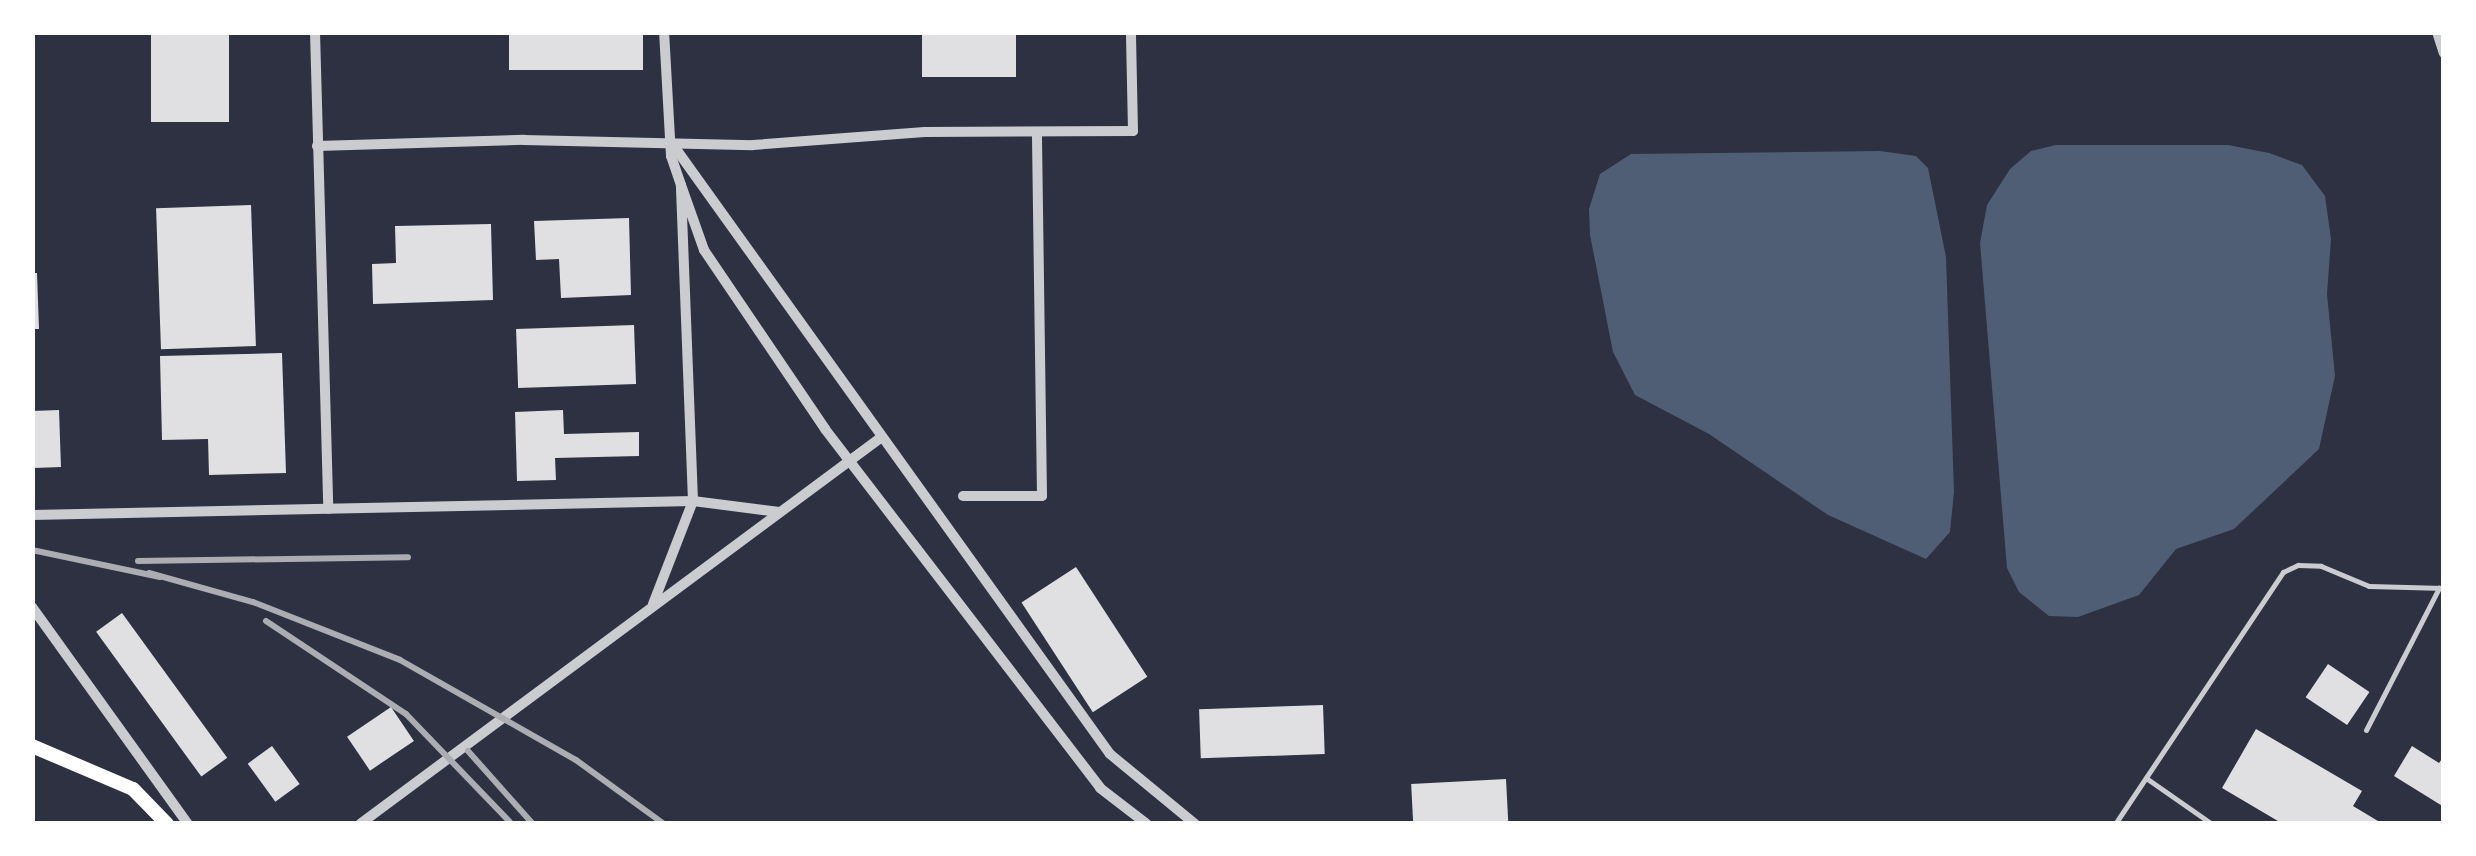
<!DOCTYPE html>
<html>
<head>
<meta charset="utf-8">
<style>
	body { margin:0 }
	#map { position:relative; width:2476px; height:856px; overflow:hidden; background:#2d3142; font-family:"Zilla Slab",serif }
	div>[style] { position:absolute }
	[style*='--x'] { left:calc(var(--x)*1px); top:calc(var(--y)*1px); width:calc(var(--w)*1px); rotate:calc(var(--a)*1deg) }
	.water>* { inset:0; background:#4f5d75 }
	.building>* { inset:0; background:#e0e0e3; transform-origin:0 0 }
	.service>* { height:5px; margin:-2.5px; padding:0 2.5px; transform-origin:2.5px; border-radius:2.5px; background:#caccd0 }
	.minor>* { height:10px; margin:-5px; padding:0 5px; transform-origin:5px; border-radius:5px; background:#caccd0 }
	.secondary>* { height:14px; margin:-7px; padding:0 7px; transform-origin:7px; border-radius:7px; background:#fff }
	.rail>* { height:6px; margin:-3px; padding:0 3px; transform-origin:3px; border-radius:3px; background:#abadb3 }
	span { translate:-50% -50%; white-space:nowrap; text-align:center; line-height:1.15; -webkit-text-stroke:10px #fff; paint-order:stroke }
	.frame { position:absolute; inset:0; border:35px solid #fff; pointer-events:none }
</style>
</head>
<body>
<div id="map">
	<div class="water">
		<div style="clip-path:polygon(2056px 145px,2228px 145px,2269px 153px,2302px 165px,2325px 196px,2331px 239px,2327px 294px,2335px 376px,2319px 449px,2234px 529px,2176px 549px,2139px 595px,2078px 617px,2049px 616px,2019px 592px,2007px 568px,1980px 243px,1987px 205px,2010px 169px,2031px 151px)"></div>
		<div style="clip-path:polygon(1880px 151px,1916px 156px,1928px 168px,1946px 257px,1954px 492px,1950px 532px,1926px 559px,1828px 515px,1709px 434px,1635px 395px,1613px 352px,1590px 235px,1589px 209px,1600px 174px,1631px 154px)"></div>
	</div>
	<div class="building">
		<div style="left:151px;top:32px;width:78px;height:90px"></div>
		<div style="left:509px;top:32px;width:134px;height:38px"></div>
		<div style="left:922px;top:32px;width:94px;height:45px"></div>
		<div style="left:251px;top:205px;width:141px;height:95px;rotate:88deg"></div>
		<div style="clip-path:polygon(629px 218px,631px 295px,561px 298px,559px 259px,536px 260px,534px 221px)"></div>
		<div style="clip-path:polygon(491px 224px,493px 300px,373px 304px,372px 264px,396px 263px,395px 226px)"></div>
		<div style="clip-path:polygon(32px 273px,37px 273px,39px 329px,32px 329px)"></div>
		<div style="left:634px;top:325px;width:59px;height:118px;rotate:88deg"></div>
		<div style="clip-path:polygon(282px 353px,286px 473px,209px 475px,208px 439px,162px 440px,160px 356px)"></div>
		<div style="left:59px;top:410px;width:57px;height:27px;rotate:88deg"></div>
		<div style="clip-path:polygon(563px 410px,564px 434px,639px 432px,639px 456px,555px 458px,556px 480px,517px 481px,515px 412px)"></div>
		<div style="left:1076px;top:567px;width:131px;height:65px;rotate:57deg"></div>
		<div style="left:122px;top:613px;width:179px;height:32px;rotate:54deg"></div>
		<div style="left:2328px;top:664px;width:50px;height:40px;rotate:34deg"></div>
		<div style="left:1323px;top:705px;width:49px;height:124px;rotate:88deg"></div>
		<div style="left:391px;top:707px;width:41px;height:53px;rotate:56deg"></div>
		<div style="clip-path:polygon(2256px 729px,2362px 791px,2353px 806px,2383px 824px,2283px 824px,2222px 788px)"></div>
		<div style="left:272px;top:746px;width:47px;height:30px;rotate:54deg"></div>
		<div style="clip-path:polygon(2412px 746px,2439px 763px,2444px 756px,2444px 807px,2394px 776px)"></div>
		<div style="left:1506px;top:779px;width:45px;height:95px;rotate:87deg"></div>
	</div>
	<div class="service">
		<div style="--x:2366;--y:730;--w:160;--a:-62.8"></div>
		<div style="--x:2146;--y:778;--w:80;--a:34.9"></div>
		<div style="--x:2115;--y:824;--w:303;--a:-56.3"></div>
		<div style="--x:2283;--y:572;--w:17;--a:-25"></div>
		<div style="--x:2298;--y:565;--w:23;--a:2"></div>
		<div style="--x:2321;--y:566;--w:52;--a:22.6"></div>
		<div style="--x:2369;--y:586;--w:75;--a:1.5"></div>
	</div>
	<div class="minor">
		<div style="--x:315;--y:32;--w:477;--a:88.4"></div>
		<div style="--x:2437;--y:32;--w:22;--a:72"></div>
		<div style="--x:671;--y:142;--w:753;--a:54.35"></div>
		<div style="--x:1110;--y:754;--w:110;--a:39.5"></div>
		<div style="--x:317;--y:146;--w:207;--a:-1.7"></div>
		<div style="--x:524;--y:140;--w:229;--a:1.3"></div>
		<div style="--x:753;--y:145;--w:172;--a:-4.3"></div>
		<div style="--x:925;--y:132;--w:208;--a:-0.3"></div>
		<div style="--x:1133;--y:131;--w:99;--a:-91.2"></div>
		<div style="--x:681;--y:185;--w:69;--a:70.5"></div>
		<div style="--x:704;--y:250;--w:216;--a:55.9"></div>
		<div style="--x:825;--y:429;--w:452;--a:52.5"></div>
		<div style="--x:1100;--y:788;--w:59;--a:37.5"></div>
		<div style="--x:963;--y:496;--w:79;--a:0"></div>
		<div style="--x:1042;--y:496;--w:362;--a:-90.8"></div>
		<div style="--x:32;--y:515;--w:661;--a:-1.21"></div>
		<div style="--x:693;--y:501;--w:87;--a:7.3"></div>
		<div style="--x:653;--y:604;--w:110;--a:-68.8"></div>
		<div style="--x:693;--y:501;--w:316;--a:-92.2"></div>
		<div style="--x:681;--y:185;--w:31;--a:-109"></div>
		<div style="--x:671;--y:156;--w:124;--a:-93.2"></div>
		<div style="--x:32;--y:607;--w:267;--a:54.3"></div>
		<div style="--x:360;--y:824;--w:646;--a:-36.57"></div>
	</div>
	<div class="secondary">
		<div style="--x:32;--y:746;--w:110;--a:23.1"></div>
		<div style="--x:133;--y:789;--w:49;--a:45.8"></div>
	</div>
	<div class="rail">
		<div style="--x:32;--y:550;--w:131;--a:11.9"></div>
		<div style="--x:138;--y:561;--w:270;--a:-0.8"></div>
		<div style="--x:149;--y:573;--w:108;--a:15.6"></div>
		<div style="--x:253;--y:602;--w:158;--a:21.5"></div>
		<div style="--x:400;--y:660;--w:202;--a:29.6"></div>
		<div style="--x:576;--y:760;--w:109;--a:36"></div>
		<div style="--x:266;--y:621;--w:168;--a:33.6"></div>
		<div style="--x:406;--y:714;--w:153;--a:46.1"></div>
		<div style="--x:468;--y:751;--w:98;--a:48.3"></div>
	</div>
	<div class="frame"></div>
</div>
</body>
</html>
